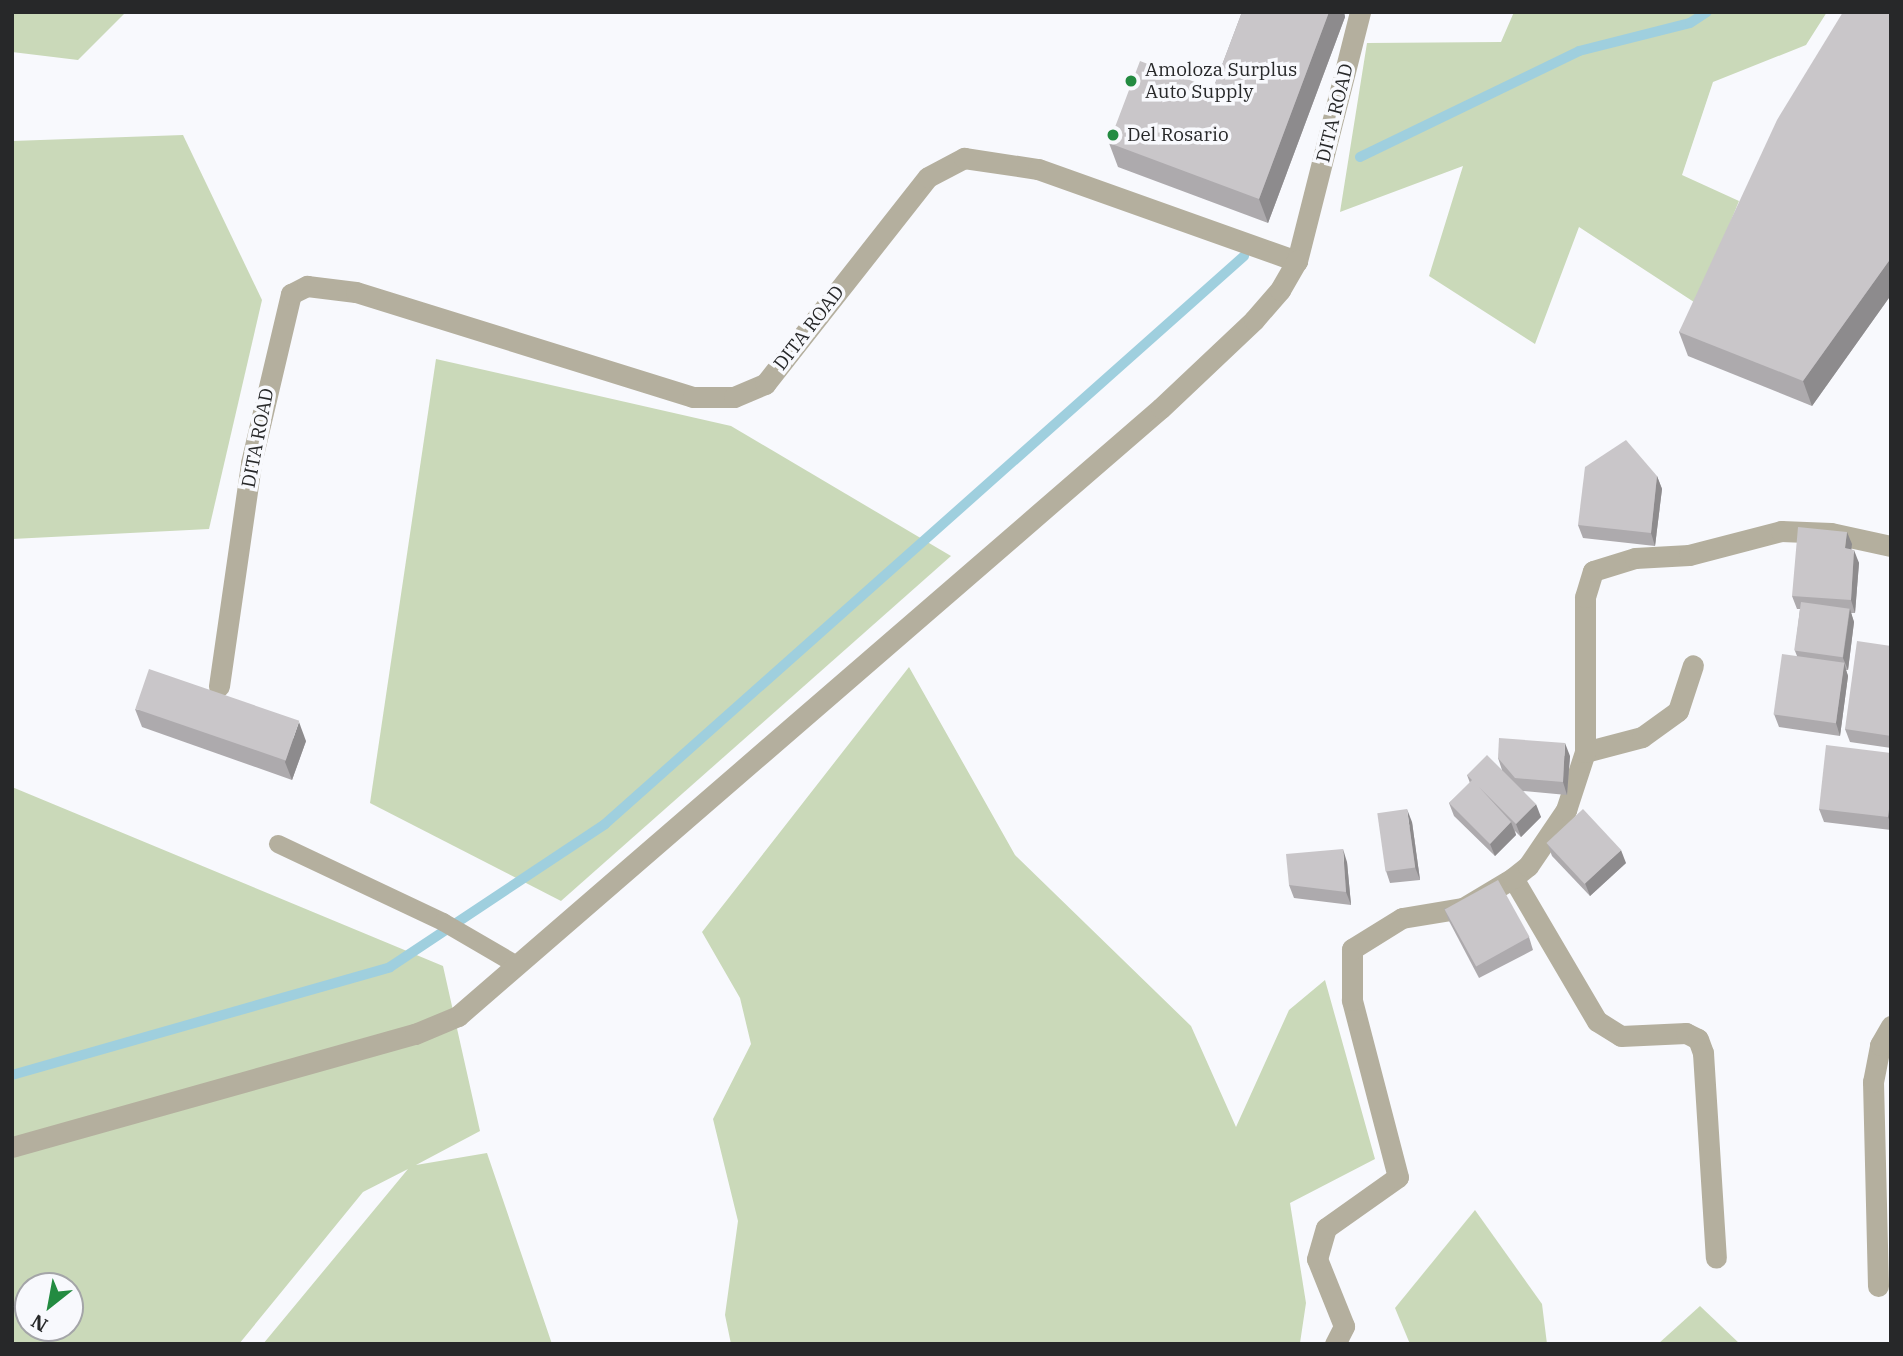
<!DOCTYPE html>
<html>
<head>
<meta charset="utf-8">
<style>
	body { margin:0 }
	#map { position:relative; width:1903px; height:1356px; overflow:hidden; background:#f8f9fd; font-family:"IBM Plex Serif",serif }
	div>[style] { position:absolute }
	[style*='--x'] { left:calc(var(--x)*1px); top:calc(var(--y)*1px); width:calc(var(--w)*1px); rotate:calc(var(--a)*1deg) }
	.green>* { inset:0; background:#cad9b9 }
	.stream>* { height:10px; margin:-5px; padding:0 5px; transform-origin:5px; border-radius:5px; background:#9fcfde }
	.service>* { height:18px; margin:-9px; padding:0 9px; transform-origin:9px; border-radius:9px; background:#b4af9e }
	.minor>* { height:21px; margin:-10.5px; padding:0 10.5px; transform-origin:10.5px; border-radius:10.5px; background:#b4af9e }
	.wall>* { inset:0; background:#adaaad }
	.shaded-wall>* { inset:0; background:#8d8b8d }
	.building>* { inset:0; background:#c9c6c9; transform-origin:0 0 }
	.dots>* { width:19px; height:19px; translate:-50% -50%; box-sizing:border-box; border:4px solid #f8f9fd; border-radius:50% }
	span { translate:-50% -50%; white-space:nowrap; text-align:center; line-height:1.15; -webkit-text-stroke:7px #f8f9fd; paint-order:stroke }
	.poi-label { font-size:19px; color:#272829 }
	.left { translate:0 -50%; text-align:left }
	.street-label { font-size:19px; color:#272829 }
	.frame { position:absolute; inset:0; border:14px solid #272829; pointer-events:none }
	.north { position:absolute; left:14px; top:1272px; width:70px; height:70px; box-sizing:border-box; background:#f8f9fd; border:2px solid #a4a5a8; border-radius:50%; rotate:211deg; font-size:19px; font-weight:700; line-height:28px; text-align:center; color:#272829 }
	.north::after { content:''; display:block; margin:auto; width:24px; height:32px; background:#238b41; clip-path:polygon(50% 0,100% 100%,50% 72%,0 100%) }
</style>
</head>
<body>
<div id="map">
	<div class="green">
		<div style="clip-path:polygon(12px 12px,126px 12px,78px 60px,12px 52px)"></div>
		<div style="clip-path:polygon(1514px 12px,1827px 12px,1806px 45px,1713px 82px,1682px 175px,1739px 201px,1697px 304px,1579px 227px,1535px 344px,1429px 276px,1463px 166px,1340px 212px,1367px 43px,1501px 42px)"></div>
		<div style="clip-path:polygon(183px 135px,262px 300px,209px 529px,12px 539px,12px 141px)"></div>
		<div style="clip-path:polygon(436px 359px,731px 426px,951px 556px,561px 901px,370px 803px)"></div>
		<div style="clip-path:polygon(909px 667px,1015px 855px,1191px 1026px,1236px 1127px,1289px 1010px,1325px 980px,1375px 1159px,1290px 1203px,1306px 1303px,1300px 1343px,731px 1344px,725px 1315px,738px 1221px,713px 1119px,751px 1044px,740px 998px,702px 932px)"></div>
		<div style="clip-path:polygon(evenodd,12px 787px,443px 966px,480px 1131px,416px 1165px,487px 1153px,552px 1344px,263px 1344px,408px 1169px,363px 1192px,239px 1344px,12px 1344px,12px 787px,28px 1286px,70px 1286px,70px 1328px,28px 1328px,28px 1286px)"></div>
		<div style="clip-path:polygon(1475px 1210px,1542px 1304px,1547px 1344px,1410px 1344px,1395px 1308px)"></div>
		<div style="clip-path:polygon(1700px 1306px,1740px 1344px,1658px 1344px)"></div>
	</div>
	<div class="stream">
		<div style="--x:1360;--y:157;--w:243;--a:-25.8"></div>
		<div style="--x:1579;--y:51;--w:114;--a:-14.2"></div>
		<div style="--x:1690;--y:23;--w:20;--a:-33"></div>
		<div style="--x:12;--y:1075;--w:393;--a:-15.9"></div>
		<div style="--x:390;--y:967;--w:258;--a:-33.6"></div>
		<div style="--x:605;--y:824;--w:855;--a:-41.63"></div>
	</div>
	<div class="service">
		<div style="--x:278;--y:844;--w:183;--a:25.3"></div>
		<div style="--x:443;--y:922;--w:86;--a:30.2"></div>
	</div>
	<div class="minor">
		<div style="--x:219;--y:686;--w:225;--a:-81.8"></div>
		<div style="--x:251;--y:463;--w:174;--a:-76.7"></div>
		<div style="--x:291;--y:294;--w:18;--a:-27"></div>
		<div style="--x:307;--y:286;--w:49;--a:7"></div>
		<div style="--x:356;--y:292;--w:353;--a:17.3"></div>
		<div style="--x:693;--y:397;--w:41;--a:0"></div>
		<div style="--x:734;--y:397;--w:34;--a:-23"></div>
		<div style="--x:765;--y:384;--w:263;--a:-51.8"></div>
		<div style="--x:928;--y:177;--w:41;--a:-27.8"></div>
		<div style="--x:964;--y:158;--w:75;--a:8.5"></div>
		<div style="--x:1038;--y:169;--w:275;--a:19.6"></div>
		<div style="--x:1297;--y:261;--w:257;--a:-75.8"></div>
		<div style="--x:1585;--y:752;--w:59;--a:-14.7"></div>
		<div style="--x:1642;--y:737;--w:44;--a:-35.8"></div>
		<div style="--x:1678;--y:711;--w:48;--a:-71.9"></div>
		<div style="--x:1513;--y:878;--w:166;--a:59.6"></div>
		<div style="--x:1597;--y:1021;--w:28;--a:32"></div>
		<div style="--x:1621;--y:1036;--w:65;--a:-2.6"></div>
		<div style="--x:1686;--y:1033;--w:13;--a:27"></div>
		<div style="--x:1698;--y:1039;--w:15;--a:70"></div>
		<div style="--x:1703;--y:1053;--w:205;--a:86.4"></div>
		<div style="--x:12;--y:1147;--w:419;--a:-15.7"></div>
		<div style="--x:415;--y:1034;--w:47;--a:-22.7"></div>
		<div style="--x:458;--y:1016;--w:929;--a:-40.86"></div>
		<div style="--x:1161;--y:408;--w:128;--a:-43.4"></div>
		<div style="--x:1254;--y:320;--w:40;--a:-49"></div>
		<div style="--x:1280;--y:290;--w:34;--a:-60"></div>
		<div style="--x:1878;--y:1286;--w:204;--a:-91.4"></div>
		<div style="--x:1873;--y:1082;--w:38;--a:-79"></div>
		<div style="--x:1880;--y:1045;--w:22;--a:-60"></div>
		<div style="--x:1335;--y:1344;--w:20;--a:-63"></div>
		<div style="--x:1344;--y:1326;--w:72;--a:-111.9"></div>
		<div style="--x:1317;--y:1259;--w:32;--a:-74"></div>
		<div style="--x:1326;--y:1228;--w:88;--a:-35.3"></div>
		<div style="--x:1398;--y:1177;--w:183;--a:-104.6"></div>
		<div style="--x:1352;--y:1000;--w:51;--a:-90"></div>
		<div style="--x:1352;--y:949;--w:59;--a:-31.8"></div>
		<div style="--x:1402;--y:918;--w:62;--a:-9.3"></div>
		<div style="--x:1463;--y:908;--w:58;--a:-31"></div>
		<div style="--x:1513;--y:878;--w:19;--a:-39"></div>
		<div style="--x:1528;--y:866;--w:68;--a:-55.8"></div>
		<div style="--x:1566;--y:810;--w:61;--a:-71.9"></div>
		<div style="--x:1585;--y:752;--w:155;--a:-90"></div>
		<div style="--x:1585;--y:597;--w:27;--a:-73"></div>
		<div style="--x:1593;--y:571;--w:44;--a:-17.2"></div>
		<div style="--x:1635;--y:558;--w:54;--a:-3.2"></div>
		<div style="--x:1689;--y:555;--w:95;--a:-14.6"></div>
		<div style="--x:1781;--y:531;--w:50;--a:2.3"></div>
		<div style="--x:1831;--y:533;--w:61;--a:12.2"></div>
	</div>
	<div class="wall">
		<div style="clip-path:polygon(1242px 12px,1344px 12px,1345px 17px,1268px 223px,1118px 167px,1109px 143px,1213px 89px)"></div>
		<div style="clip-path:polygon(1891px 12px,1891px 295px,1812px 406px,1688px 356px,1679px 332px)"></div>
		<div style="clip-path:polygon(1657px 476px,1662px 489px,1655px 546px,1583px 538px,1578px 525px)"></div>
		<div style="clip-path:polygon(1852px 544px,1851px 549px,1859px 563px,1855px 613px,1851px 613px,1854px 622px,1848px 670px,1846px 670px,1848px 676px,1840px 736px,1779px 727px,1774px 714px,1797px 656px,1795px 651px,1800px 609px,1797px 609px,1792px 596px)"></div>
		<div style="clip-path:polygon(1891px 646px,1891px 748px,1850px 742px,1845px 729px)"></div>
		<div style="clip-path:polygon(135px 709px,306px 741px,292px 780px,142px 727px)"></div>
		<div style="clip-path:polygon(1891px 753px,1891px 830px,1824px 822px,1819px 809px)"></div>
		<div style="clip-path:polygon(1570px 756px,1567px 795px,1523px 791px,1541px 817px,1521px 837px,1515px 831px,1516px 835px,1495px 856px,1454px 816px,1449px 803px,1470px 783px,1467px 775px,1502px 770px,1498px 758px)"></div>
		<div style="clip-path:polygon(1412px 822px,1420px 880px,1390px 883px,1386px 871px)"></div>
		<div style="clip-path:polygon(1547px 843px,1626px 863px,1590px 896px,1552px 856px)"></div>
		<div style="clip-path:polygon(1347px 862px,1351px 905px,1294px 898px,1289px 885px)"></div>
		<div style="clip-path:polygon(1444px 908px,1529px 937px,1533px 950px,1479px 978px,1449px 921px)"></div>
	</div>
	<div class="shaded-wall">
		<div style="clip-path:polygon(1329px 12px,1344px 12px,1345px 17px,1268px 223px,1259px 199px)"></div>
		<div style="clip-path:polygon(1891px 258px,1891px 295px,1812px 406px,1803px 381px)"></div>
		<div style="clip-path:polygon(1657px 476px,1662px 489px,1655px 546px,1651px 533px)"></div>
		<div style="clip-path:polygon(1847px 532px,1852px 544px,1850px 561px,1845px 548px)"></div>
		<div style="clip-path:polygon(1854px 550px,1859px 563px,1855px 613px,1851px 600px)"></div>
		<div style="clip-path:polygon(1850px 609px,1854px 622px,1848px 670px,1843px 658px)"></div>
		<div style="clip-path:polygon(1844px 663px,1848px 676px,1840px 736px,1836px 723px)"></div>
		<div style="clip-path:polygon(299px 722px,306px 741px,292px 780px,285px 762px)"></div>
		<div style="clip-path:polygon(1565px 743px,1570px 756px,1567px 795px,1563px 782px)"></div>
		<div style="clip-path:polygon(1891px 793px,1891px 825px,1888px 817px)"></div>
		<div style="clip-path:polygon(1536px 804px,1541px 817px,1521px 837px,1516px 824px)"></div>
		<div style="clip-path:polygon(1407px 809px,1412px 822px,1420px 880px,1415px 867px)"></div>
		<div style="clip-path:polygon(1511px 822px,1516px 835px,1495px 856px,1490px 844px)"></div>
		<div style="clip-path:polygon(1343px 849px,1347px 862px,1351px 905px,1346px 892px)"></div>
		<div style="clip-path:polygon(1621px 850px,1626px 863px,1590px 896px,1585px 883px)"></div>
	</div>
	<div class="building">
		<div style="clip-path:polygon(1242px 12px,1329px 12px,1259px 199px,1109px 143px,1140px 61px,1213px 89px)"></div>
		<div style="clip-path:polygon(1843px 12px,1891px 12px,1891px 258px,1803px 381px,1679px 332px,1777px 120px)"></div>
		<div style="clip-path:polygon(1626px 440px,1657px 476px,1651px 533px,1578px 525px,1585px 467px)"></div>
		<div style="clip-path:polygon(1798px 527px,1847px 532px,1845px 548px,1854px 550px,1851px 600px,1792px 596px)"></div>
		<div style="left:1801px;top:602px;width:49px;height:49px;rotate:8deg"></div>
		<div style="clip-path:polygon(1857px 641px,1891px 646px,1891px 736px,1845px 729px)"></div>
		<div style="left:1782px;top:654px;width:63px;height:61px;rotate:8deg"></div>
		<div style="left:149px;top:669px;width:159px;height:42px;rotate:19deg"></div>
		<div style="clip-path:polygon(1499px 738px,1565px 743px,1563px 782px,1515px 778px,1498px 758px)"></div>
		<div style="clip-path:polygon(1826px 745px,1891px 753px,1891px 793px,1888px 817px,1819px 809px)"></div>
		<div style="clip-path:polygon(1487px 755px,1536px 804px,1516px 824px,1479px 787px,1511px 822px,1490px 844px,1449px 803px,1472px 780px,1467px 775px)"></div>
		<div style="left:1407px;top:809px;width:59px;height:30px;rotate:82deg"></div>
		<div style="left:1583px;top:809px;width:56px;height:50px;rotate:47deg"></div>
		<div style="clip-path:polygon(1343px 849px,1346px 892px,1289px 885px,1286px 854px)"></div>
		<div style="left:1498px;top:880px;width:65px;height:61px;rotate:61deg"></div>
	</div>
	<div class="dots">
		<div style="left:1131px;top:81px;background:#238b41"></div>
		<div style="left:1113px;top:135px;background:#238b41"></div>
	</div>
	<div class="poi-label">
		<span class="left" style="left:1145px;top:81px">Amoloza Surplus<br>Auto Supply</span>
		<span class="left" style="left:1127px;top:135px">Del Rosario</span>
	</div>
	<div class="street-label">
		<span style="left:1335px;top:113px;rotate:-76deg">DITA ROAD</span>
		<span style="left:809px;top:328px;rotate:-52deg">DITA ROAD</span>
		<span style="left:258px;top:438px;rotate:-79deg">DITA ROAD</span>
	</div>
	<div class="frame"></div>
	<div class="north">N</div>
</div>
</body>
</html>
